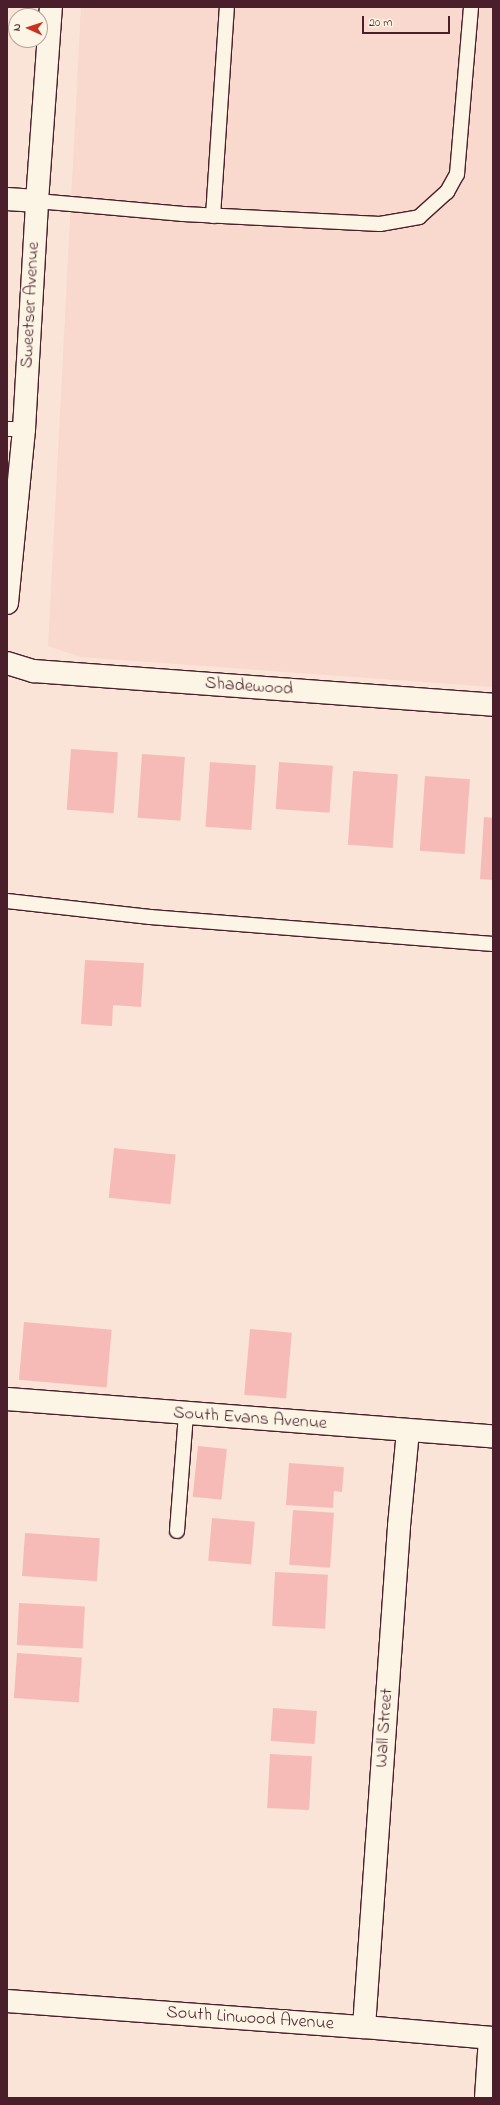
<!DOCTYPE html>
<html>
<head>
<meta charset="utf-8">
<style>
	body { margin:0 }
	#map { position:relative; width:500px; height:2105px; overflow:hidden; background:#fae4d7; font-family:"Indie Flower",sans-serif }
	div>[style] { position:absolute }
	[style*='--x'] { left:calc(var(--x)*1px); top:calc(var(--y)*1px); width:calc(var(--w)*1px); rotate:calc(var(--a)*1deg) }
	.built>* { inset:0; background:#f9d8cd }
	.building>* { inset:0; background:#f7bbb7; transform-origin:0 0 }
	.roads { filter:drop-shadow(1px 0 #4a1f2b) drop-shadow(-1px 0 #4a1f2b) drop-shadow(0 1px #4a1f2b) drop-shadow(0 -1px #4a1f2b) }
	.lane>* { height:14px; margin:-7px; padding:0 7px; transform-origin:7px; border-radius:7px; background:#fcf5e5 }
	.street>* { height:22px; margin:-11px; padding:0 11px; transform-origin:11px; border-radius:11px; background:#fcf5e5 }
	span { translate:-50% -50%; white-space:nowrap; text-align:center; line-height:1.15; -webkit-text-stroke:3px #fcf5e5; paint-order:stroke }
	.street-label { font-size:18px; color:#4a1f2b }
	.frame { position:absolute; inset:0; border:8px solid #4a1f2b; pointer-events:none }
	.north { position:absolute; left:8px; top:8px; width:40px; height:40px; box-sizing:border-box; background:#fcf5e5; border:1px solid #b59f9b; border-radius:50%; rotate:273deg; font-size:11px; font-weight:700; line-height:16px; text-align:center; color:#4a1f2b }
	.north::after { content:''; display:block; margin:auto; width:14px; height:18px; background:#c8321e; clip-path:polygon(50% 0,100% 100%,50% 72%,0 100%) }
	.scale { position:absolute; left:362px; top:16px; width:88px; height:18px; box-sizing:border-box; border:2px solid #4a1f2b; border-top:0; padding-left:5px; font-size:12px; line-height:14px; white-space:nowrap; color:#4a1f2b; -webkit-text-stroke:3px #fcf5e5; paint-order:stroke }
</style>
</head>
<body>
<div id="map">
	<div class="built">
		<div style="clip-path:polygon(81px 7px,493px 7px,493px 687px,80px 657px,48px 646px)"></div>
	</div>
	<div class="building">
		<div style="left:71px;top:749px;width:47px;height:61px;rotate:4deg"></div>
		<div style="left:142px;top:754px;width:43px;height:64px;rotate:4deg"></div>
		<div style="left:210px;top:762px;width:46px;height:65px;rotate:4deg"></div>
		<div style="left:279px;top:762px;width:54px;height:47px;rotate:4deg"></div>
		<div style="left:353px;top:771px;width:45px;height:74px;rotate:4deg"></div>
		<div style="left:425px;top:776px;width:45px;height:75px;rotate:4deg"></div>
		<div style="clip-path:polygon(484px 817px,493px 818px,493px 880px,480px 879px)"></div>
		<div style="clip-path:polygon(85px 960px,144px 963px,141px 1007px,113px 1005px,112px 1026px,81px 1024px)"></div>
		<div style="left:114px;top:1148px;width:62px;height:50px;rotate:6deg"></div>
		<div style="left:24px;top:1322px;width:88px;height:58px;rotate:5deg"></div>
		<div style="left:250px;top:1329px;width:42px;height:66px;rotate:5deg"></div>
		<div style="left:198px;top:1446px;width:29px;height:51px;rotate:6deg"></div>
		<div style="clip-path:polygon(289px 1463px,344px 1467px,342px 1492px,334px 1491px,333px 1508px,286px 1505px)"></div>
		<div style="left:293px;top:1510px;width:41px;height:55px;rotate:4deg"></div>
		<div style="left:212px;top:1518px;width:43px;height:43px;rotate:5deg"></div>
		<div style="left:25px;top:1533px;width:75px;height:43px;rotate:4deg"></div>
		<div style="left:275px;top:1572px;width:53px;height:54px;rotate:3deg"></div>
		<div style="left:19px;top:1603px;width:66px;height:42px;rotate:3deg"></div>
		<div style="left:17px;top:1653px;width:65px;height:45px;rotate:4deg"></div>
		<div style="left:273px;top:1708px;width:44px;height:33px;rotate:4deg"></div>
		<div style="left:270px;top:1754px;width:42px;height:54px;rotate:3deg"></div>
	</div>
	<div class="roads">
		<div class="lane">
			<div style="--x:37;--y:201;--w:147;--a:5.1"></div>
			<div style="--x:183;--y:214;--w:197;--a:2.9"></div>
			<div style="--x:380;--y:224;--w:40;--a:-10"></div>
			<div style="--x:419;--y:217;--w:38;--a:-42"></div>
			<div style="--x:447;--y:192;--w:21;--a:-61"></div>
			<div style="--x:457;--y:174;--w:168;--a:-85.2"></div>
			<div style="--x:213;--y:216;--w:209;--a:-86.2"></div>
			<div style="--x:7;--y:429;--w:17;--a:0"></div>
			<div style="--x:7;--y:901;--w:144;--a:6.4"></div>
			<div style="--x:150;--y:917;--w:344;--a:4.5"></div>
			<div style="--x:177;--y:1531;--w:117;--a:-85.6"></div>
		</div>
		<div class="street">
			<div style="--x:7;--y:199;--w:30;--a:4"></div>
			<div style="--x:7;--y:603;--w:175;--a:-84.4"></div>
			<div style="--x:24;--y:429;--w:228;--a:-86.7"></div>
			<div style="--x:37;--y:201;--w:195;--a:-85.9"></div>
			<div style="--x:7;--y:663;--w:28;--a:17"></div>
			<div style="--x:34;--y:671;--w:460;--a:4.2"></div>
			<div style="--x:7;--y:1399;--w:487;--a:4.4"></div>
			<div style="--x:7;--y:2001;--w:358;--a:4.2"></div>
			<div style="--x:364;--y:2027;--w:129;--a:4.9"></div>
			<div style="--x:364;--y:2027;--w:502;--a:-86"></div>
			<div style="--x:399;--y:1526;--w:96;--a:-84.6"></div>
			<div style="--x:486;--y:2098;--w:60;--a:-86.2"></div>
		</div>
	</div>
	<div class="street-label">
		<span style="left:31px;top:305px;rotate:-87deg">Sweetser Avenue</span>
		<span style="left:249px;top:687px;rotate:4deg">Shadewood</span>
		<span style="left:250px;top:1419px;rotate:4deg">South Evans Avenue</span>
		<span style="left:385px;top:1728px;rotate:-86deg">Wall Street</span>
		<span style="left:250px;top:2019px;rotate:4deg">South Linwood Avenue</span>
	</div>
	<div class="frame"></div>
	<div class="north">N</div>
	<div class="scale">20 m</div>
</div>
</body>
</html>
